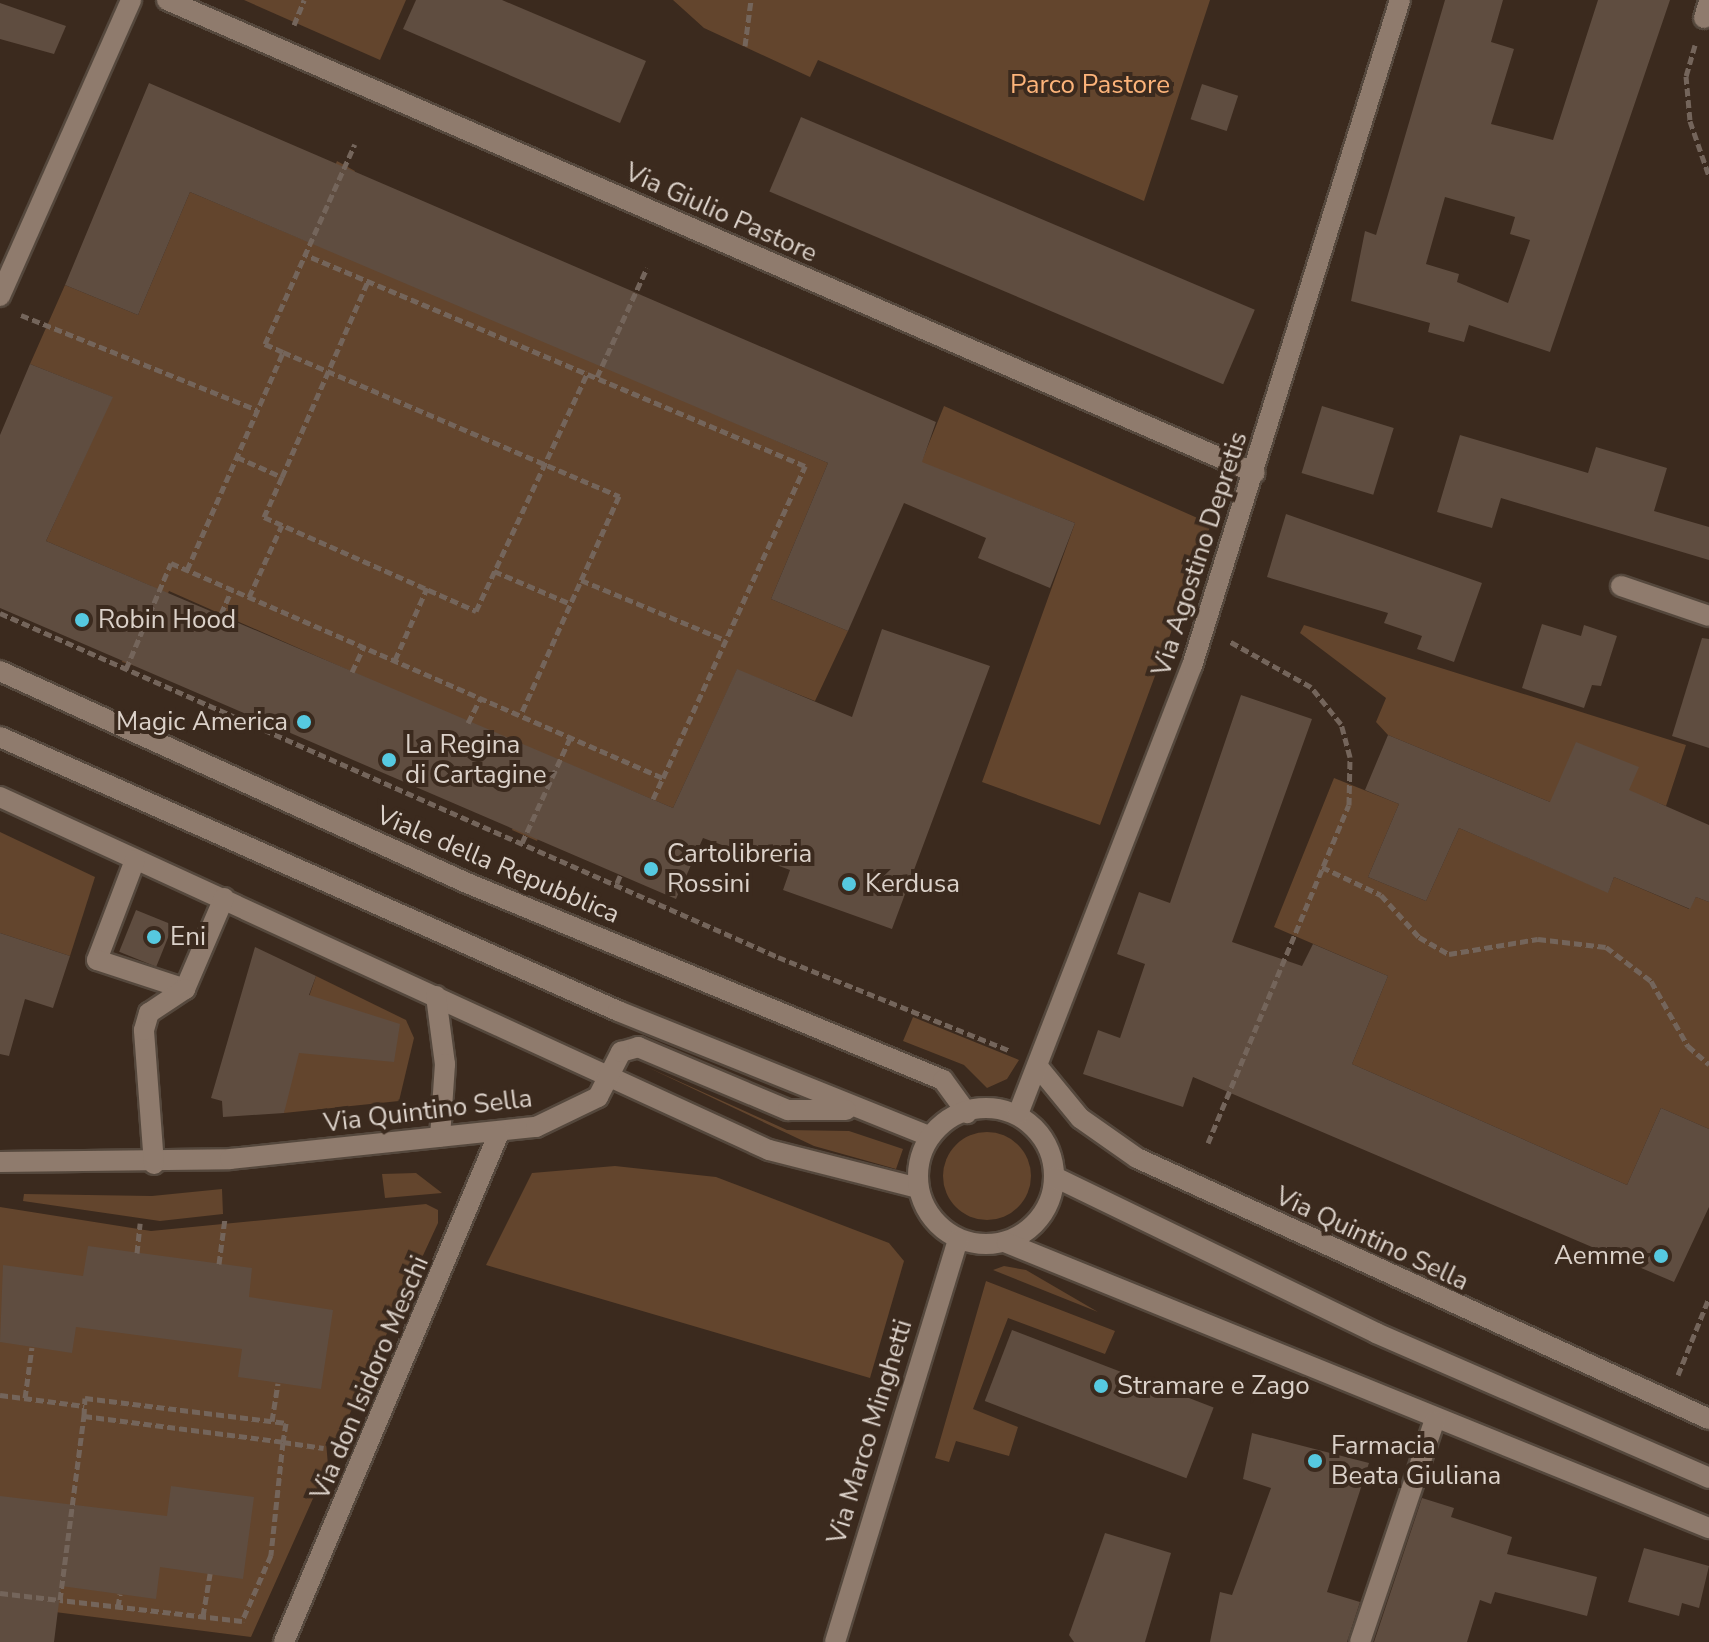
<!DOCTYPE html>
<html>
<head>
<meta charset="utf-8">
<style>
	body { margin:0 }
	#map { position:relative; width:1709px; height:1642px; overflow:hidden; background:#3b2a1e; font-family:"Nunito Sans",sans-serif }
	div>[style] { position:absolute }
	[style*='--x'] { left:calc(var(--x)*1px); top:calc(var(--y)*1px); width:calc(var(--w)*1px); rotate:calc(var(--a)*1deg) }
	.green>* { inset:0; background:#63452d }
	.round { border-radius:50% }
	.building>* { inset:0; background:#5f4d40; transform-origin:0 0 }
	.path>* { height:5px; margin-top:-2.5px; transform-origin:0; background:repeating-linear-gradient(90deg,#74655b 0 8px,transparent 0 12px) }
	.roads { filter:drop-shadow(2px 0 #55483d) drop-shadow(-2px 0 #55483d) drop-shadow(0 2px #55483d) drop-shadow(0 -2px #55483d) }
	.minor>* { height:20px; margin:-10px; padding:0 10px; transform-origin:10px; border-radius:10px; background:#8f7b6d }
	.minor>.ring { margin:-10px; padding:0; box-sizing:content-box; background:none; border:20px solid #8f7b6d; border-radius:50% }
	.dots>* { width:22px; height:22px; translate:-50% -50%; box-sizing:border-box; border:4px solid #3b2a1e; border-radius:50% }
	span { translate:-50% -50%; white-space:nowrap; text-align:center; line-height:1.15; -webkit-text-stroke:8px #3b2a1e; paint-order:stroke }
	.park-label { font-size:26px; color:#fdb47a }
	.street-label { font-size:26px; color:#dbd1c9 }
	.poi-label { font-size:26px; color:#dbd1c9 }
	.left { translate:0 -50%; text-align:left }
	.right { translate:-100% -50%; text-align:right }
</style>
</head>
<body>
<div id="map">
	<div class="green">
		<div style="clip-path:polygon(244px 0,406px 0,380px 60px)"></div>
		<div style="clip-path:polygon(673px 0,1210px 0,1144px 201px,818px 60px,810px 77px,704px 28px)"></div>
		<div style="clip-path:polygon(337px 161px,355px 171px,323px 244px,828px 463px,771px 599px,848px 631px,815px 701px,737px 670px,673px 808px,570px 765px,537px 841px,512px 830px,543px 756px,169px 591px,136px 666px,122px 662px,151px 586px,46px 541px,112px 397px,30px 364px,65px 285px,138px 315px,190px 192px,304px 240px)"></div>
		<div style="clip-path:polygon(944px 406px,1211px 524px,1100px 825px,982px 782px,1075px 523px,921px 463px)"></div>
		<div style="clip-path:polygon(1304px 625px,1686px 745px,1666px 806px,1648px 799px,1550px 802px,1388px 735px,1376px 722px,1386px 698px,1300px 633px)"></div>
		<div style="clip-path:polygon(1334px 778px,1399px 804px,1368px 877px,1426px 901px,1459px 828px,1608px 892px,1614px 877px,1689px 909px,1696px 897px,1709px 902px,1709px 1129px,1661px 1108px,1627px 1185px,1352px 1064px,1388px 976px,1274px 927px)"></div>
		<div style="clip-path:polygon(0 832px,95px 877px,70px 956px,0 933px)"></div>
		<div style="clip-path:polygon(316px 976px,406px 1020px,414px 1038px,399px 1101px,284px 1113px,288px 1059px)"></div>
		<div style="clip-path:polygon(913px 1017px,1019px 1060px,1007px 1079px,987px 1088px,964px 1065px,903px 1041px)"></div>
		<div style="clip-path:polygon(645px 1066px,787px 1130px,849px 1131px,903px 1149px,896px 1169px,814px 1146px)"></div>
		<div class="round" style="left:943px;top:1132px;width:88px;height:88px"></div>
		<div style="clip-path:polygon(615px 1166px,716px 1177px,889px 1243px,904px 1261px,870px 1378px,486px 1265px,532px 1173px)"></div>
		<div style="clip-path:polygon(416px 1173px,442px 1193px,385px 1198px,382px 1174px)"></div>
		<div style="clip-path:polygon(222px 1189px,223px 1214px,160px 1221px,23px 1201px,24px 1194px,152px 1196px)"></div>
		<div style="clip-path:polygon(426px 1204px,438px 1210px,438px 1223px,339px 1437px,326px 1442px,328px 1465px,251px 1637px,0 1605px,0 1207px,151px 1231px)"></div>
		<div style="clip-path:polygon(1004px 1266px,1026px 1270px,1098px 1312px,993px 1270px)"></div>
		<div style="clip-path:polygon(986px 1281px,1115px 1331px,1105px 1354px,1008px 1318px,973px 1409px,1018px 1427px,1009px 1456px,956px 1441px,949px 1462px,935px 1458px)"></div>
	</div>
	<div class="building">
		<div style="clip-path:polygon(416px 0,502px 0,646px 61px,620px 123px,403px 29px)"></div>
		<div style="clip-path:polygon(evenodd,1445px 0,1503px 0,1491px 42px,1514px 49px,1491px 124px,1553px 140px,1598px 0,1670px 0,1550px 352px,1469px 325px,1464px 342px,1428px 332px,1430px 323px,1351px 301px,1365px 231px,1376px 235px,1445px 0,1445px 197px,1515px 217px,1510px 234px,1530px 240px,1508px 303px,1457px 282px,1459px 274px,1426px 264px,1445px 197px)"></div>
		<div style="clip-path:polygon(0 3px,66px 26px,54px 54px,0 39px)"></div>
		<div style="clip-path:polygon(149px 83px,936px 422px,922px 462px,1075px 523px,1050px 588px,978px 558px,986px 538px,904px 503px,848px 631px,771px 599px,828px 463px,190px 192px,138px 315px,65px 285px)"></div>
		<div style="left:1202px;top:84px;width:38px;height:37px;rotate:18deg"></div>
		<div style="left:801px;top:117px;width:493px;height:81px;rotate:23deg"></div>
		<div style="clip-path:polygon(30px 364px,113px 397px,46px 541px,673px 808px,737px 669px,852px 717px,882px 629px,990px 666px,892px 929px,783px 890px,790px 870px,703px 838px,676px 899px,0 608px,0 435px)"></div>
		<div style="left:1322px;top:406px;width:75px;height:70px;rotate:17deg"></div>
		<div style="clip-path:polygon(1460px 435px,1588px 473px,1596px 447px,1667px 468px,1654px 511px,1709px 527px,1709px 560px,1501px 498px,1492px 528px,1437px 512px)"></div>
		<div style="clip-path:polygon(1286px 514px,1482px 583px,1454px 662px,1417px 649px,1422px 636px,1384px 623px,1388px 613px,1267px 577px)"></div>
		<div style="clip-path:polygon(1542px 624px,1581px 636px,1584px 625px,1617px 636px,1601px 686px,1592px 685px,1584px 708px,1522px 688px)"></div>
		<div style="clip-path:polygon(1702px 638px,1709px 639px,1709px 748px,1672px 736px)"></div>
		<div style="clip-path:polygon(1241px 695px,1312px 719px,1232px 942px,1302px 966px,1313px 944px,1388px 976px,1352px 1064px,1627px 1185px,1661px 1108px,1709px 1129px,1709px 1207px,1674px 1282px,1193px 1077px,1183px 1107px,1083px 1074px,1098px 1030px,1120px 1038px,1145px 964px,1117px 954px,1139px 892px,1170px 903px)"></div>
		<div style="clip-path:polygon(1388px 735px,1550px 802px,1576px 742px,1639px 767px,1629px 790px,1709px 825px,1709px 902px,1696px 897px,1690px 909px,1614px 877px,1608px 893px,1459px 828px,1426px 901px,1368px 877px,1399px 804px,1365px 790px)"></div>
		<div style="left:136px;top:910px;width:40px;height:45px;rotate:22deg"></div>
		<div style="clip-path:polygon(0 933px,70px 956px,53px 1008px,25px 999px,9px 1056px,0 1054px)"></div>
		<div style="clip-path:polygon(255px 947px,316px 976px,309px 995px,400px 1024px,394px 1062px,299px 1053px,284px 1113px,223px 1117px,222px 1101px,211px 1098px)"></div>
		<div style="clip-path:polygon(88px 1246px,252px 1268px,249px 1297px,333px 1310px,321px 1389px,238px 1377px,242px 1349px,76px 1327px,72px 1353px,0 1342px,3px 1265px,83px 1276px)"></div>
		<div style="left:1012px;top:1330px;width:216px;height:76px;rotate:21deg"></div>
		<div style="clip-path:polygon(1252px 1433px,1369px 1463px,1327px 1592px,1360px 1602px,1347px 1642px,1210px 1642px,1220px 1592px,1232px 1595px,1271px 1488px,1243px 1479px)"></div>
		<div style="clip-path:polygon(171px 1486px,254px 1497px,243px 1579px,160px 1567px,156px 1599px,61px 1586px,54px 1642px,0 1642px,0 1496px,167px 1516px)"></div>
		<div style="clip-path:polygon(1422px 1498px,1454px 1508px,1451px 1517px,1512px 1537px,1507px 1554px,1597px 1577px,1587px 1616px,1495px 1592px,1491px 1604px,1480px 1600px,1467px 1642px,1374px 1642px)"></div>
		<div style="clip-path:polygon(1105px 1533px,1171px 1553px,1145px 1642px,1074px 1642px,1069px 1635px)"></div>
		<div style="clip-path:polygon(1644px 1548px,1709px 1566px,1699px 1608px,1682px 1603px,1679px 1616px,1628px 1602px)"></div>
	</div>
	<div class="path">
		<div style="--x:294;--y:25;--w:27;--a:-68"></div>
		<div style="--x:1695;--y:45;--w:32;--a:106"></div>
		<div style="--x:1686;--y:76;--w:45;--a:84.9"></div>
		<div style="--x:1690;--y:121;--w:58;--a:70.9"></div>
		<div style="--x:745;--y:46;--w:46;--a:-82.6"></div>
		<div style="--x:21;--y:315;--w:254;--a:21.9"></div>
		<div style="--x:283;--y:352;--w:366;--a:23.2"></div>
		<div style="--x:619;--y:496;--w:239;--a:114.2"></div>
		<div style="--x:597;--y:377;--w:120;--a:-65.4"></div>
		<div style="--x:237;--y:457;--w:49;--a:24"></div>
		<div style="--x:282;--y:477;--w:44;--a:114.2"></div>
		<div style="--x:264;--y:517;--w:232;--a:23.9"></div>
		<div style="--x:476;--y:611;--w:264;--a:-64.9"></div>
		<div style="--x:282;--y:477;--w:214;--a:-66.3"></div>
		<div style="--x:187;--y:570;--w:238;--a:-66.2"></div>
		<div style="--x:283;--y:352;--w:20;--a:-156"></div>
		<div style="--x:265;--y:344;--w:219;--a:-65.8"></div>
		<div style="--x:494;--y:571;--w:84;--a:23.2"></div>
		<div style="--x:581;--y:580;--w:156;--a:22.6"></div>
		<div style="--x:249;--y:597;--w:79;--a:-65.4"></div>
		<div style="--x:0;--y:613;--w:851;--a:23.85"></div>
		<div style="--x:778;--y:957;--w:251;--a:22"></div>
		<div style="--x:221;--y:614;--w:27;--a:-66"></div>
		<div style="--x:395;--y:660;--w:79;--a:-66"></div>
		<div style="--x:126;--y:669;--w:115;--a:-67"></div>
		<div style="--x:171;--y:563;--w:537;--a:23.6"></div>
		<div style="--x:663;--y:778;--w:343;--a:-65.5"></div>
		<div style="--x:805;--y:466;--w:542;--a:-157.08"></div>
		<div style="--x:352;--y:672;--w:29;--a:-65"></div>
		<div style="--x:468;--y:723;--w:29;--a:-63"></div>
		<div style="--x:653;--y:799;--w:23;--a:-65"></div>
		<div style="--x:522;--y:843;--w:118;--a:-65.4"></div>
		<div style="--x:1322;--y:867;--w:65;--a:25.4"></div>
		<div style="--x:1381;--y:895;--w:57;--a:47.9"></div>
		<div style="--x:1419;--y:937;--w:34;--a:30"></div>
		<div style="--x:1449;--y:954;--w:90;--a:-9.6"></div>
		<div style="--x:1538;--y:939;--w:68;--a:6.7"></div>
		<div style="--x:1606;--y:947;--w:56;--a:37.1"></div>
		<div style="--x:1651;--y:981;--w:75;--a:60.4"></div>
		<div style="--x:1688;--y:1046;--w:28;--a:41"></div>
		<div style="--x:617;--y:883;--w:8;--a:-67"></div>
		<div style="--x:1208;--y:1143;--w:366;--a:-67.4"></div>
		<div style="--x:1349;--y:805;--w:48;--a:-88.8"></div>
		<div style="--x:1350;--y:757;--w:34;--a:-105"></div>
		<div style="--x:1341;--y:724;--w:48;--a:-129"></div>
		<div style="--x:1311;--y:687;--w:94;--a:-150.7"></div>
		<div style="--x:137;--y:1253;--w:30;--a:-84"></div>
		<div style="--x:219;--y:1264;--w:46;--a:-82.6"></div>
		<div style="--x:1678;--y:1375;--w:83;--a:-68.1"></div>
		<div style="--x:0;--y:1395;--w:85;--a:7.5"></div>
		<div style="--x:25;--y:1398;--w:51;--a:-82.2"></div>
		<div style="--x:84;--y:1416;--w:18;--a:-87"></div>
		<div style="--x:85;--y:1398;--w:203;--a:7.1"></div>
		<div style="--x:286;--y:1423;--w:19;--a:99"></div>
		<div style="--x:283;--y:1442;--w:114;--a:96.1"></div>
		<div style="--x:271;--y:1555;--w:72;--a:113.7"></div>
		<div style="--x:242;--y:1621;--w:183;--a:-173.4"></div>
		<div style="--x:60;--y:1600;--w:186;--a:-82.6"></div>
		<div style="--x:84;--y:1416;--w:201;--a:7.4"></div>
		<div style="--x:283;--y:1442;--w:41;--a:8.3"></div>
		<div style="--x:272;--y:1421;--w:38;--a:-81"></div>
		<div style="--x:0;--y:1593;--w:60;--a:6.7"></div>
		<div style="--x:118;--y:1607;--w:13;--a:-81"></div>
		<div style="--x:203;--y:1616;--w:43;--a:-80.5"></div>
	</div>
	<div class="roads">
		<div class="minor">
			<div style="--x:167;--y:0;--w:1186;--a:23.5"></div>
			<div style="--x:1704;--y:18;--w:17;--a:-73"></div>
			<div style="--x:0;--y:296;--w:324;--a:-66.1"></div>
			<div style="--x:1621;--y:586;--w:93;--a:18.8"></div>
			<div style="--x:0;--y:671;--w:513;--a:24.42"></div>
			<div style="--x:467;--y:883;--w:515;--a:22.48"></div>
			<div style="--x:943;--y:1080;--w:41;--a:54"></div>
			<div style="--x:0;--y:737;--w:676;--a:23.91"></div>
			<div style="--x:618;--y:1011;--w:335;--a:21.9"></div>
			<div style="--x:0;--y:797;--w:846;--a:24.66"></div>
			<div style="--x:769;--y:1150;--w:154;--a:14.3"></div>
			<div style="--x:135;--y:860;--w:107;--a:110.8"></div>
			<div style="--x:97;--y:960;--w:93;--a:18.2"></div>
			<div style="--x:185;--y:989;--w:99;--a:-66.8"></div>
			<div style="--x:436;--y:996;--w:69;--a:82.5"></div>
			<div style="--x:445;--y:1064;--w:73;--a:93.9"></div>
			<div style="--x:1039;--y:1068;--w:65;--a:50.6"></div>
			<div style="--x:1080;--y:1118;--w:70;--a:35.1"></div>
			<div style="--x:1137;--y:1158;--w:629;--a:24.53"></div>
			<div class="ring" style="left:918px;top:1108px;width:116px;height:116px"></div>
			<div style="--x:1018;--y:1114;--w:481;--a:-68.8"></div>
			<div style="--x:1192;--y:666;--w:698;--a:-72.66"></div>
			<div style="--x:0;--y:1162;--w:230;--a:-0.7"></div>
			<div style="--x:230;--y:1159;--w:308;--a:-6"></div>
			<div style="--x:536;--y:1127;--w:69;--a:-25.8"></div>
			<div style="--x:598;--y:1097;--w:51;--a:-62.9"></div>
			<div style="--x:621;--y:1052;--w:18;--a:-16"></div>
			<div style="--x:638;--y:1047;--w:163;--a:22.8"></div>
			<div style="--x:788;--y:1110;--w:58;--a:0"></div>
			<div style="--x:154;--y:1164;--w:134;--a:-94.3"></div>
			<div style="--x:144;--y:1030;--w:18;--a:-74"></div>
			<div style="--x:149;--y:1013;--w:43;--a:-33.7"></div>
			<div style="--x:1055;--y:1177;--w:357;--a:25.9"></div>
			<div style="--x:1376;--y:1333;--w:363;--a:23.5"></div>
			<div style="--x:1007;--y:1243;--w:758;--a:22.1"></div>
			<div style="--x:284;--y:1642;--w:553;--a:-67.1"></div>
			<div style="--x:835;--y:1642;--w:421;--a:-73"></div>
			<div style="--x:1360;--y:1642;--w:232;--a:-71.4"></div>
		</div>
	</div>
	<div class="dots">
		<div style="left:82px;top:620px;background:#56c9e0"></div>
		<div style="left:304px;top:722px;background:#56c9e0"></div>
		<div style="left:389px;top:760px;background:#56c9e0"></div>
		<div style="left:651px;top:869px;background:#56c9e0"></div>
		<div style="left:849px;top:884px;background:#56c9e0"></div>
		<div style="left:154px;top:937px;background:#56c9e0"></div>
		<div style="left:1661px;top:1256px;background:#56c9e0"></div>
		<div style="left:1101px;top:1386px;background:#56c9e0"></div>
		<div style="left:1315px;top:1461px;background:#56c9e0"></div>
	</div>
	<div class="park-label">
		<span style="left:1090px;top:85px">Parco Pastore</span>
	</div>
	<div class="street-label">
		<span style="left:721px;top:213px;rotate:24deg">Via Giulio Pastore</span>
		<span style="left:1200px;top:554px;rotate:-72deg">Via Agostino Depretis</span>
		<span style="left:498px;top:865px;rotate:23deg">Viale della Repubblica</span>
		<span style="left:428px;top:1111px;rotate:-7deg">Via Quintino Sella</span>
		<span style="left:1372px;top:1239px;rotate:25deg">Via Quintino Sella</span>
		<span style="left:370px;top:1378px;rotate:-67deg">Via don Isidoro Meschi</span>
		<span style="left:870px;top:1432px;rotate:-73deg">Via Marco Minghetti</span>
	</div>
	<div class="poi-label">
		<span class="left" style="left:98px;top:620px">Robin Hood</span>
		<span class="right" style="left:288px;top:722px">Magic America</span>
		<span class="left" style="left:405px;top:760px">La Regina<br>di Cartagine</span>
		<span class="left" style="left:667px;top:869px">Cartolibreria<br>Rossini</span>
		<span class="left" style="left:865px;top:884px">Kerdusa</span>
		<span class="left" style="left:170px;top:937px">Eni</span>
		<span class="right" style="left:1645px;top:1256px">Aemme</span>
		<span class="left" style="left:1117px;top:1386px">Stramare e Zago</span>
		<span class="left" style="left:1331px;top:1461px">Farmacia<br>Beata Giuliana</span>
	</div>
</div>
</body>
</html>
